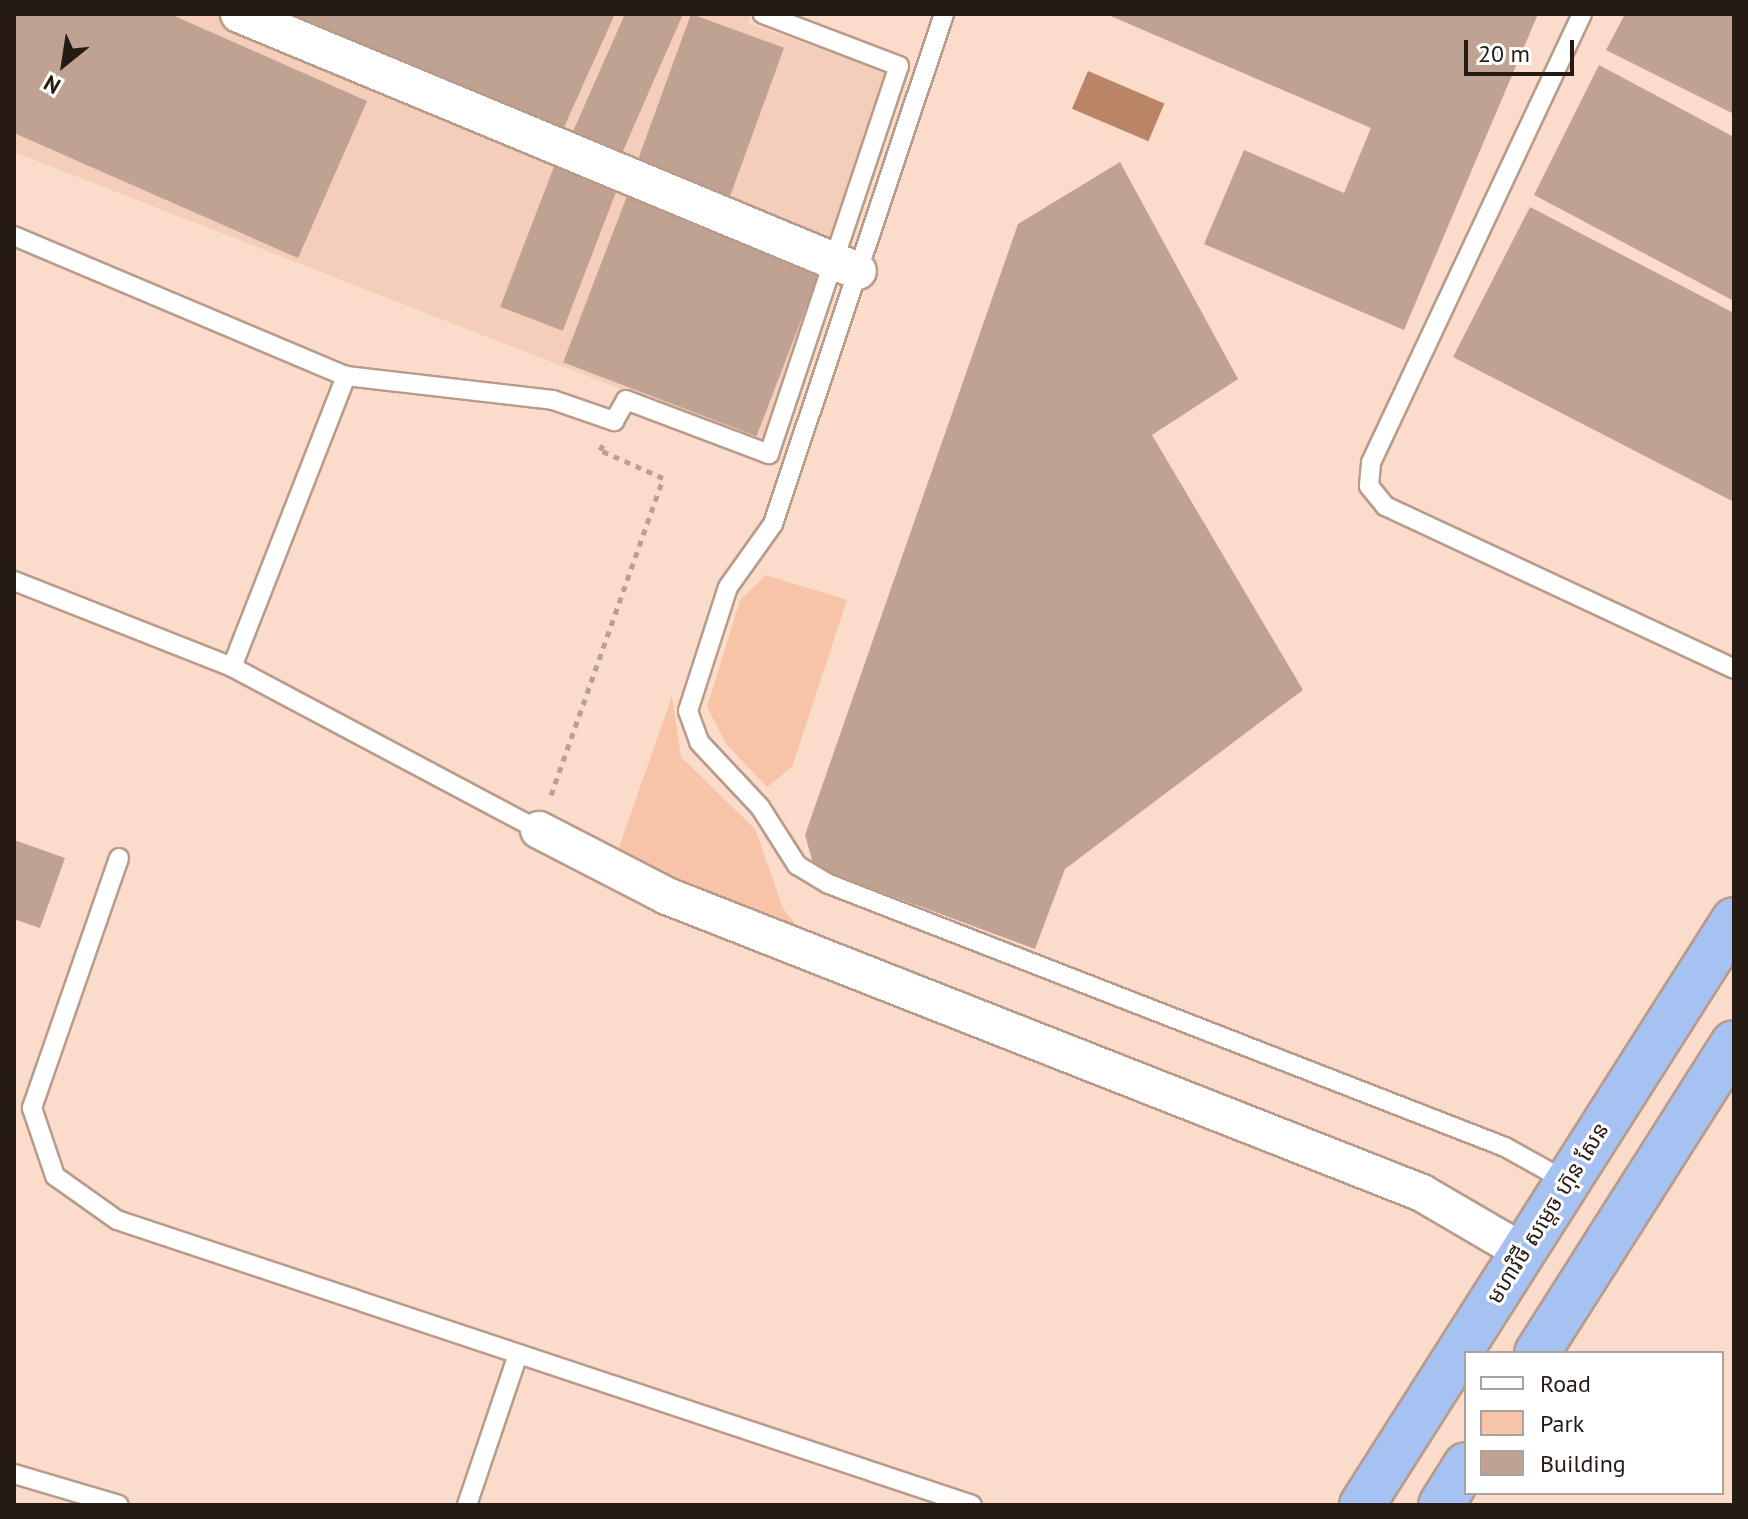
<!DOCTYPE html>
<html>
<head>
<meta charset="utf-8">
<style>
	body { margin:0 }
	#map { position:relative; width:1748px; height:1519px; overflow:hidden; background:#fbdccb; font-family:"PT Sans","Noto Sans Khmer",sans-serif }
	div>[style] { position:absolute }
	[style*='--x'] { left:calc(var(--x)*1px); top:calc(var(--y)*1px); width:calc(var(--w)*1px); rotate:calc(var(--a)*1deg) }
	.built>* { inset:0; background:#f4ceba }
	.green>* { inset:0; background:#f7c4a7 }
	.water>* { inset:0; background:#ba8566; transform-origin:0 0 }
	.building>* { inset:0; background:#bfa292; transform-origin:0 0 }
	.path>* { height:5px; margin-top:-2.5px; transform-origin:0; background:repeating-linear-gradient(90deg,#b8a092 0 6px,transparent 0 12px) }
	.roads { filter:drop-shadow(2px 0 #b89b8b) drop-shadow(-2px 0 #b89b8b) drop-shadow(0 2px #b89b8b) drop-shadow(0 -2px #b89b8b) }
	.service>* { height:18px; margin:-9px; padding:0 9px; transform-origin:9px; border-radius:9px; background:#fff }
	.minor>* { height:36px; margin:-18px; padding:0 18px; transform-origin:18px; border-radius:18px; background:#fff }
	.trunk>* { height:44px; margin:-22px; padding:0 22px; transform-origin:22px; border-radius:22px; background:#a6c2f3 }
	span { translate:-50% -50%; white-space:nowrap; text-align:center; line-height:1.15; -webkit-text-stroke:6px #fff; paint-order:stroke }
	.street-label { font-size:22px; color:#251a14 }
	.frame { position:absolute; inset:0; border:16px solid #251a14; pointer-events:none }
	.legend { position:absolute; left:1464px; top:1351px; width:260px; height:144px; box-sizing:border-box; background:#fff; border:2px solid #a8a3a1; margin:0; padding:10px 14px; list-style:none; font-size:24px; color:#251a14 }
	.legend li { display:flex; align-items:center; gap:16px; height:40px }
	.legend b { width:40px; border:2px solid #a8a3a1 }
	.north { position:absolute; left:24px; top:24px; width:80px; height:80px; -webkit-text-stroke:6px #fff; paint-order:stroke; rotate:210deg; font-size:22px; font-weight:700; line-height:32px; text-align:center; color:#251a14 }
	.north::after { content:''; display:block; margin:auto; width:28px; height:36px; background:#251a14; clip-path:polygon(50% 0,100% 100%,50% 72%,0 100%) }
	.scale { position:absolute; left:1464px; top:40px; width:110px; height:36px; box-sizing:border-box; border:4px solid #251a14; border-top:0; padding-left:10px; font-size:24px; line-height:28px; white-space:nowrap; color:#251a14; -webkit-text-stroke:6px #fff; paint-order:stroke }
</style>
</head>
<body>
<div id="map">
	<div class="built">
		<div style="clip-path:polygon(14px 14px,751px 14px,748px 23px,886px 72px,761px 444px,14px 152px)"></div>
	</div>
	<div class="green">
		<div style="clip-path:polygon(766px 575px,847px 600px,792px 767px,767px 787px,726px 744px,707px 707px,740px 600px)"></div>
		<div style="clip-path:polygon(672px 696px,681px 757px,755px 829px,783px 908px,796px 925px,802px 957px,608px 879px)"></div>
	</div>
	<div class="water">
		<div style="left:1088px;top:71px;width:83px;height:41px;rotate:23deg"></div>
	</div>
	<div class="building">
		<div style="clip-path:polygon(14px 14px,170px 14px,367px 101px,298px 258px,14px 133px)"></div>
		<div style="clip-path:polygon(285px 14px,615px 14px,560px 136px)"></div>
		<div style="clip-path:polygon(625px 14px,683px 14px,619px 160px,570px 138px)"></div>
		<div style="left:691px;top:14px;width:99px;height:162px;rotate:20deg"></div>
		<div style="clip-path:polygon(1106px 14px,1538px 14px,1404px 330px,1204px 244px,1244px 150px,1344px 193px,1371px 128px)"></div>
		<div style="clip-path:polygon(1625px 14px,1734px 14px,1734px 114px,1606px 50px)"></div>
		<div style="clip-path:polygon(1599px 65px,1734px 137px,1734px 301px,1534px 195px)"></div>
		<div style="clip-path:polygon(1120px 162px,1238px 379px,1152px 435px,1303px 690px,1065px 869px,1035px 949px,814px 867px,805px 835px,1018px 224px)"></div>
		<div style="left:555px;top:164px;width:67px;height:153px;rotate:21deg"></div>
		<div style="left:627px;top:196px;width:207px;height:178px;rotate:21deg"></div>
		<div style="clip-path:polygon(1530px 207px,1734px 313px,1734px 502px,1453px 357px)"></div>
		<div style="clip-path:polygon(14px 840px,65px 858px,40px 928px,14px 919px)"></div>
	</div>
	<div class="path">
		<div style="--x:551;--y:795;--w:336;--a:-70.5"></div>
		<div style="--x:663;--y:478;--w:69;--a:-156"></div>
		<div style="--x:600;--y:450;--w:6;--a:-59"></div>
	</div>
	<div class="roads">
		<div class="service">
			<div style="--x:944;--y:14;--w:538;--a:108.54"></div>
			<div style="--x:773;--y:524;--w:77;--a:125.5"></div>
			<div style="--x:728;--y:587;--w:130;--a:107.9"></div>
			<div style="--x:688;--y:711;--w:33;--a:70"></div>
			<div style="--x:699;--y:742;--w:89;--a:46.8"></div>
			<div style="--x:760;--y:807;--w:69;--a:57.5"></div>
			<div style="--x:797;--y:865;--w:37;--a:31"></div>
			<div style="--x:829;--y:884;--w:725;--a:21.26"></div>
			<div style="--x:1505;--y:1147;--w:72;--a:29.1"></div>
			<div style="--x:1582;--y:14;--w:496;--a:115.2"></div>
			<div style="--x:1371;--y:463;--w:23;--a:95"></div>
			<div style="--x:1369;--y:486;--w:26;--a:51"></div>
			<div style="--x:1385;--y:506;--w:385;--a:25"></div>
			<div style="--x:14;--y:236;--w:360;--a:22.9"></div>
			<div style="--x:14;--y:581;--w:234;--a:21.5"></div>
			<div style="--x:232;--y:667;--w:348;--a:28"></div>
			<div style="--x:232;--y:667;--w:313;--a:-68.6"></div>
			<div style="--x:346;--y:376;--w:208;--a:6.6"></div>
			<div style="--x:553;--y:400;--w:65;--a:19"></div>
			<div style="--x:614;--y:421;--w:24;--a:-60"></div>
			<div style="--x:626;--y:400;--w:153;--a:20.7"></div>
			<div style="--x:769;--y:454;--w:409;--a:-71.5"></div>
			<div style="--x:899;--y:66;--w:146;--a:-159.1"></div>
			<div style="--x:119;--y:858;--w:265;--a:109.2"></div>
			<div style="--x:32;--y:1108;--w:72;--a:71.3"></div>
			<div style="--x:55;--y:1176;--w:76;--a:35.4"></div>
			<div style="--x:117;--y:1220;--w:901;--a:18.43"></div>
			<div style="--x:14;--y:1474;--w:109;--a:16.4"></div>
			<div style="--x:467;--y:1505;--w:159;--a:-71.3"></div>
		</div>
		<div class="minor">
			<div style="--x:239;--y:14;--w:670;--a:22.55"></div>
			<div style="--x:539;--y:830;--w:144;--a:27.3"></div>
			<div style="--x:667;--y:896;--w:811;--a:21.47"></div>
			<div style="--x:1422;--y:1193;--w:117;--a:30.3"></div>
		</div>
		<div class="trunk">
			<div style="--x:1537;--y:1353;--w:367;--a:-57.6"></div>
			<div style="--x:1362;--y:1505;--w:693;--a:-57.55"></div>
			<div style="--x:1441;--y:1505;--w:47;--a:-58"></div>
		</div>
	</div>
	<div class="street-label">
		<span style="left:1548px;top:1213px;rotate:-58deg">មហាវិថី សម្តេច ហ៊ុន សែន</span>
	</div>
	<div class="frame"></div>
	<ul class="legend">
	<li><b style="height:10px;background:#fff"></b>Road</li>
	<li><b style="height:22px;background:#f7c4a7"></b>Park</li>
	<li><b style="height:22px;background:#bfa292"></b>Building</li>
	</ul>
	<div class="north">N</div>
	<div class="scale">20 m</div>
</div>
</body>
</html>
